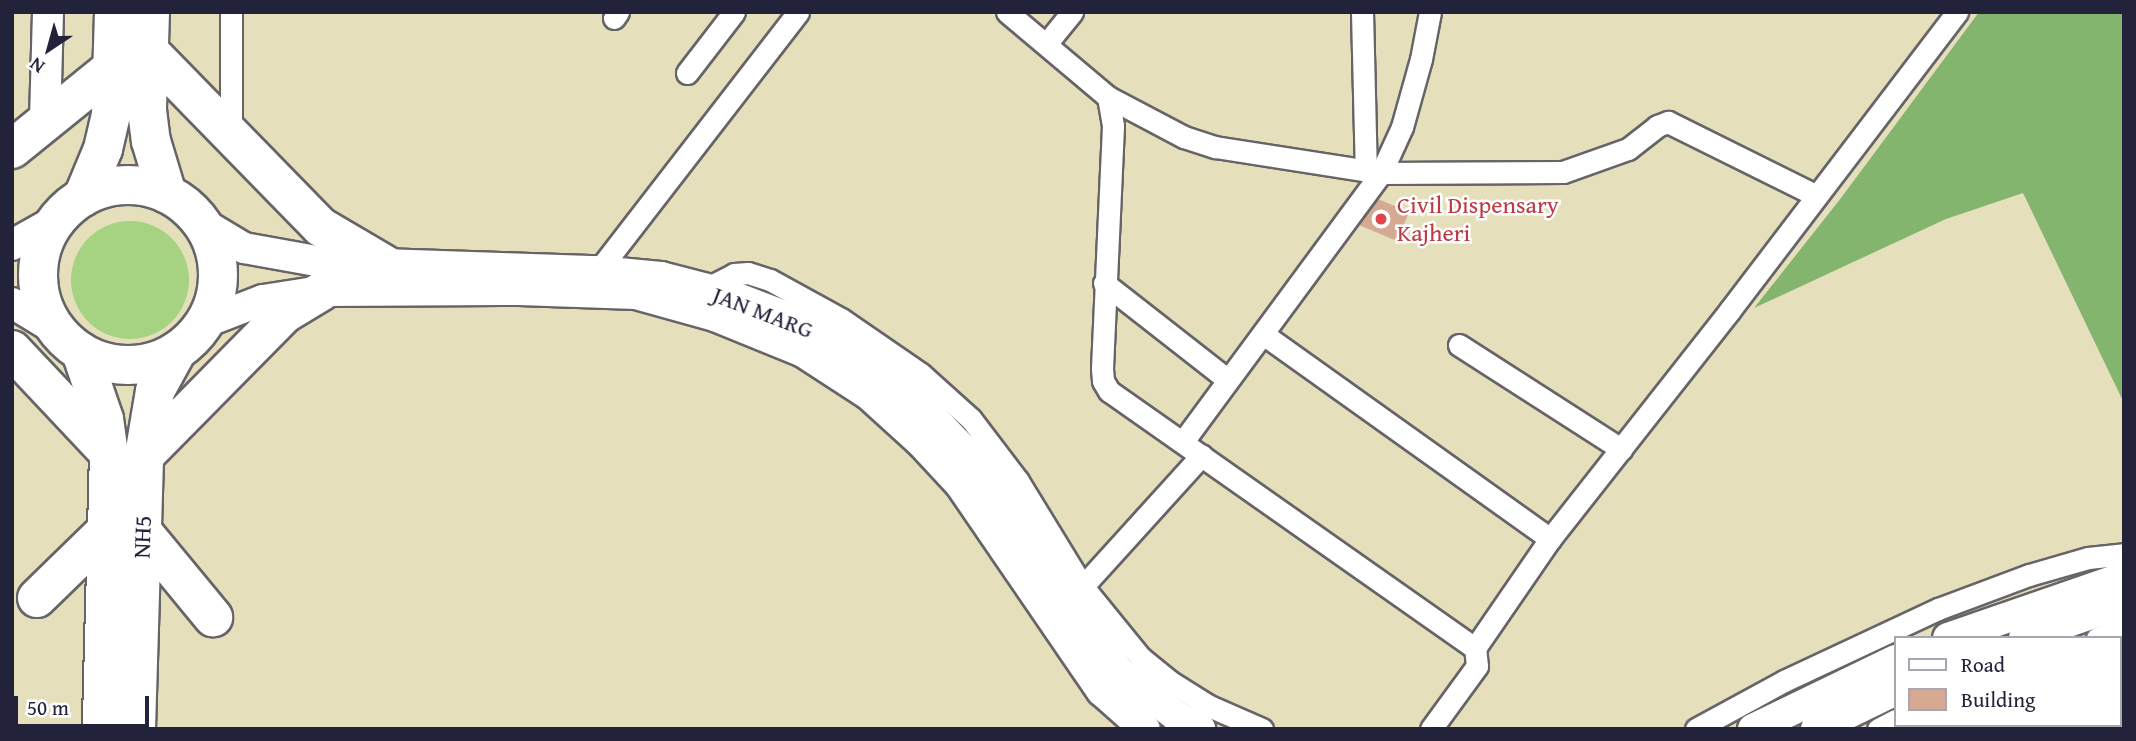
<!DOCTYPE html>
<html>
<head>
<meta charset="utf-8">
<style>
	body { margin:0 }
	#map { position:relative; width:2136px; height:741px; overflow:hidden; background:#e6dfbb; font-family:"Gentium Book Plus",serif }
	div>[style] { position:absolute }
	[style*='--x'] { left:calc(var(--x)*1px); top:calc(var(--y)*1px); width:calc(var(--w)*1px); rotate:calc(var(--a)*1deg) }
	.green>* { inset:0; background:#a5d381 }
	.round { border-radius:50% }
	.forest>* { inset:0; background:#84b56f }
	.building>* { inset:0; background:#d5a992 }
	.roads { filter:drop-shadow(2px 0 #676468) drop-shadow(-2px 0 #676468) drop-shadow(0 2px #676468) drop-shadow(0 -2px #676468) }
	.street>* { height:21px; margin:-10.5px; padding:0 10.5px; transform-origin:10.5px; border-radius:10.5px; background:#fff }
	.secondary>* { height:30px; margin:-15px; padding:0 15px; transform-origin:15px; border-radius:15px; background:#fff }
	.highway>* { height:38px; margin:-19px; padding:0 19px; transform-origin:19px; border-radius:19px; background:#fff }
	.highway>.ring { margin:-19px; padding:0; box-sizing:content-box; background:none; border:38px solid #fff; border-radius:50% }
	.dots>* { width:19px; height:19px; translate:-50% -50%; box-sizing:border-box; border:4px solid #fff; border-radius:50% }
	span { translate:-50% -50%; white-space:nowrap; text-align:center; line-height:1.15; -webkit-text-stroke:5px #fff; paint-order:stroke }
	.health-label { font-size:24px; color:#be3a42 }
	.left { translate:0 -50%; text-align:left }
	.street-label { font-size:24px; color:#22223b }
	.frame { position:absolute; inset:0; border:14px solid #22223b; pointer-events:none }
	.legend { position:absolute; left:1894px; top:636px; width:228px; height:91px; box-sizing:border-box; background:#fff; border:2px solid #a7a7b1; margin:0; padding:9px 12px; list-style:none; font-size:21px; color:#22223b }
	.legend li { display:flex; align-items:center; gap:14px; height:35px }
	.legend b { width:35px; border:2px solid #a7a7b1 }
	.north { position:absolute; left:14px; top:14px; width:70px; height:70px; -webkit-text-stroke:5px #fff; paint-order:stroke; rotate:216deg; font-size:19px; font-weight:700; line-height:28px; text-align:center; color:#22223b }
	.north::after { content:''; display:block; margin:auto; width:24px; height:32px; background:#22223b; clip-path:polygon(50% 0,100% 100%,50% 72%,0 100%) }
	.scale { position:absolute; left:14px; top:696px; width:135px; height:32px; box-sizing:border-box; border:4px solid #22223b; border-top:0; padding-left:9px; font-size:21px; line-height:24px; white-space:nowrap; color:#22223b; -webkit-text-stroke:5px #fff; paint-order:stroke }
</style>
</head>
<body>
<div id="map">
	<div class="green">
		<div class="round" style="left:71px;top:221px;width:118px;height:118px"></div>
	</div>
	<div class="forest">
		<div style="clip-path:polygon(1979px 12px,2124px 12px,2124px 403px,2023px 193px,1946px 219px,1754px 308px,1841px 198px)"></div>
	</div>
	<div class="building">
		<div style="clip-path:polygon(1378px 199px,1409px 212px,1397px 241px,1359px 225px)"></div>
	</div>
	<div class="roads">
		<div class="street">
			<div style="--x:231;--y:12;--w:124;--a:90"></div>
			<div style="--x:1007;--y:12;--w:132;--a:40.1"></div>
			<div style="--x:1108;--y:97;--w:29;--a:80"></div>
			<div style="--x:1113;--y:126;--w:243;--a:92.6"></div>
			<div style="--x:1102;--y:369;--w:12;--a:85"></div>
			<div style="--x:1103;--y:381;--w:12;--a:59"></div>
			<div style="--x:1109;--y:391;--w:447;--a:35.1"></div>
			<div style="--x:1475;--y:648;--w:132;--a:-55.5"></div>
			<div style="--x:1550;--y:539;--w:291;--a:-51.8"></div>
			<div style="--x:1730;--y:310;--w:375;--a:-52.7"></div>
			<div style="--x:1362;--y:12;--w:159;--a:88.6"></div>
			<div style="--x:1430;--y:12;--w:48;--a:100.8"></div>
			<div style="--x:1421;--y:59;--w:71;--a:105.6"></div>
			<div style="--x:1402;--y:127;--w:51;--a:114.5"></div>
			<div style="--x:1381;--y:173;--w:182;--a:-0.3"></div>
			<div style="--x:1563;--y:172;--w:69;--a:-19.5"></div>
			<div style="--x:1628;--y:149;--w:37;--a:-38"></div>
			<div style="--x:1657;--y:126;--w:12;--a:-20"></div>
			<div style="--x:1668;--y:122;--w:164;--a:26.4"></div>
			<div style="--x:614;--y:18;--w:7;--a:-56"></div>
			<div style="--x:1047;--y:43;--w:40;--a:-51"></div>
			<div style="--x:687;--y:73;--w:77;--a:-52.4"></div>
			<div style="--x:1108;--y:97;--w:86;--a:27.8"></div>
			<div style="--x:1184;--y:137;--w:33;--a:18"></div>
			<div style="--x:1215;--y:147;--w:168;--a:8.9"></div>
			<div style="--x:1381;--y:173;--w:334;--a:126.4"></div>
			<div style="--x:594;--y:281;--w:11;--a:-68"></div>
			<div style="--x:598;--y:271;--w:327;--a:-52.3"></div>
			<div style="--x:1104;--y:283;--w:157;--a:38"></div>
			<div style="--x:705;--y:289;--w:33;--a:-27"></div>
			<div style="--x:734;--y:274;--w:14;--a:-4"></div>
			<div style="--x:748;--y:273;--w:23;--a:18"></div>
			<div style="--x:770;--y:280;--w:81;--a:28.8"></div>
			<div style="--x:841;--y:319;--w:97;--a:34.5"></div>
			<div style="--x:921;--y:374;--w:67;--a:42"></div>
			<div style="--x:971;--y:419;--w:78;--a:52.8"></div>
			<div style="--x:1018;--y:481;--w:124;--a:58.5"></div>
			<div style="--x:1083;--y:587;--w:92;--a:50.8"></div>
			<div style="--x:1141;--y:658;--w:36;--a:39"></div>
			<div style="--x:1169;--y:681;--w:47;--a:32"></div>
			<div style="--x:1209;--y:706;--w:58;--a:23.5"></div>
			<div style="--x:1263;--y:334;--w:353;--a:35.5"></div>
			<div style="--x:1459;--y:345;--w:193;--a:32.7"></div>
			<div style="--x:1074;--y:596;--w:190;--a:-47.8"></div>
			<div style="--x:2097;--y:638;--w:29;--a:-22"></div>
			<div style="--x:1431;--y:729;--w:78;--a:-53.9"></div>
			<div style="--x:1477;--y:666;--w:18;--a:-96"></div>
			<div style="--x:1696;--y:729;--w:100;--a:-28.6"></div>
			<div style="--x:1784;--y:681;--w:170;--a:-25.1"></div>
			<div style="--x:1938;--y:609;--w:97;--a:-20.5"></div>
			<div style="--x:2029;--y:575;--w:61;--a:-16.1"></div>
			<div style="--x:2088;--y:558;--w:36;--a:-6"></div>
			<div style="--x:1878;--y:729;--w:20;--a:-27"></div>
		</div>
		<div class="secondary">
			<div style="--x:45;--y:120;--w:108;--a:-88.4"></div>
			<div style="--x:202;--y:223;--w:49;--a:30.8"></div>
			<div style="--x:244;--y:248;--w:79;--a:10.2"></div>
			<div style="--x:322;--y:262;--w:276;--a:1.9"></div>
			<div style="--x:598;--y:271;--w:63;--a:5.4"></div>
			<div style="--x:661;--y:277;--w:68;--a:14.4"></div>
			<div style="--x:727;--y:294;--w:78;--a:21"></div>
			<div style="--x:800;--y:322;--w:78;--a:30.2"></div>
			<div style="--x:867;--y:361;--w:72;--a:39.9"></div>
			<div style="--x:922;--y:407;--w:83;--a:46"></div>
			<div style="--x:980;--y:467;--w:162;--a:57.1"></div>
			<div style="--x:1068;--y:603;--w:89;--a:53.3"></div>
			<div style="--x:1121;--y:674;--w:68;--a:37.2"></div>
			<div style="--x:1175;--y:715;--w:29;--a:29"></div>
			<div style="--x:12;--y:245;--w:49;--a:-29.2"></div>
			<div style="--x:12;--y:303;--w:50;--a:31.2"></div>
			<div style="--x:206;--y:322;--w:61;--a:-21.1"></div>
			<div style="--x:263;--y:300;--w:60;--a:-8.7"></div>
			<div style="--x:322;--y:291;--w:197;--a:-0.3"></div>
			<div style="--x:519;--y:290;--w:117;--a:2"></div>
			<div style="--x:636;--y:294;--w:82;--a:15.6"></div>
			<div style="--x:715;--y:316;--w:95;--a:22.2"></div>
			<div style="--x:803;--y:352;--w:77;--a:32.9"></div>
			<div style="--x:868;--y:394;--w:72;--a:42.2"></div>
			<div style="--x:921;--y:442;--w:57;--a:47.1"></div>
			<div style="--x:960;--y:484;--w:251;--a:55.6"></div>
			<div style="--x:1102;--y:691;--w:57;--a:41.5"></div>
			<div style="--x:1948;--y:638;--w:186;--a:-19.1"></div>
			<div style="--x:2024;--y:638;--w:106;--a:-19.8"></div>
			<div style="--x:1753;--y:729;--w:159;--a:-25.8"></div>
			<div style="--x:1816;--y:729;--w:89;--a:-26"></div>
		</div>
		<div class="highway">
			<div style="--x:150;--y:12;--w:98;--a:91.8"></div>
			<div style="--x:147;--y:110;--w:31;--a:83"></div>
			<div style="--x:151;--y:141;--w:55;--a:73.2"></div>
			<div style="--x:148;--y:50;--w:248;--a:45.7"></div>
			<div style="--x:321;--y:227;--w:73;--a:30.4"></div>
			<div style="--x:12;--y:149;--w:129;--a:-39"></div>
			<div class="ring" style="left:38px;top:185px;width:142px;height:142px"></div>
			<div style="--x:83;--y:197;--w:52;--a:-67.4"></div>
			<div style="--x:103;--y:149;--w:36;--a:-77"></div>
			<div style="--x:111;--y:114;--w:102;--a:-88.3"></div>
			<div style="--x:12;--y:350;--w:141;--a:46.7"></div>
			<div style="--x:81;--y:352;--w:71;--a:71.1"></div>
			<div style="--x:104;--y:419;--w:34;--a:82"></div>
			<div style="--x:109;--y:453;--w:276;--a:91.5"></div>
			<div style="--x:144;--y:456;--w:199;--a:-45.4"></div>
			<div style="--x:284;--y:314;--w:44;--a:-31.2"></div>
			<div style="--x:142;--y:531;--w:112;--a:50.5"></div>
			<div style="--x:37;--y:598;--w:98;--a:-44.2"></div>
			<div style="--x:136;--y:729;--w:273;--a:-88.3"></div>
			<div style="--x:144;--y:456;--w:66;--a:-80.4"></div>
			<div style="--x:155;--y:391;--w:46;--a:-61.2"></div>
		</div>
	</div>
	<div class="dots">
		<div style="left:1381px;top:219px;background:#e0444e"></div>
	</div>
	<div class="health-label">
		<span class="left" style="left:1397px;top:219px">Civil Dispensary<br>Kajheri</span>
	</div>
	<div class="street-label">
		<span style="left:763px;top:312px;rotate:21deg">JAN MARG</span>
		<span style="left:142px;top:537px;rotate:-88deg">NH5</span>
	</div>
	<div class="frame"></div>
	<ul class="legend">
	<li><b style="height:9px;background:#fff"></b>Road</li>
	<li><b style="height:19px;background:#d5a992"></b>Building</li>
	</ul>
	<div class="north">N</div>
	<div class="scale">50 m</div>
</div>
</body>
</html>
